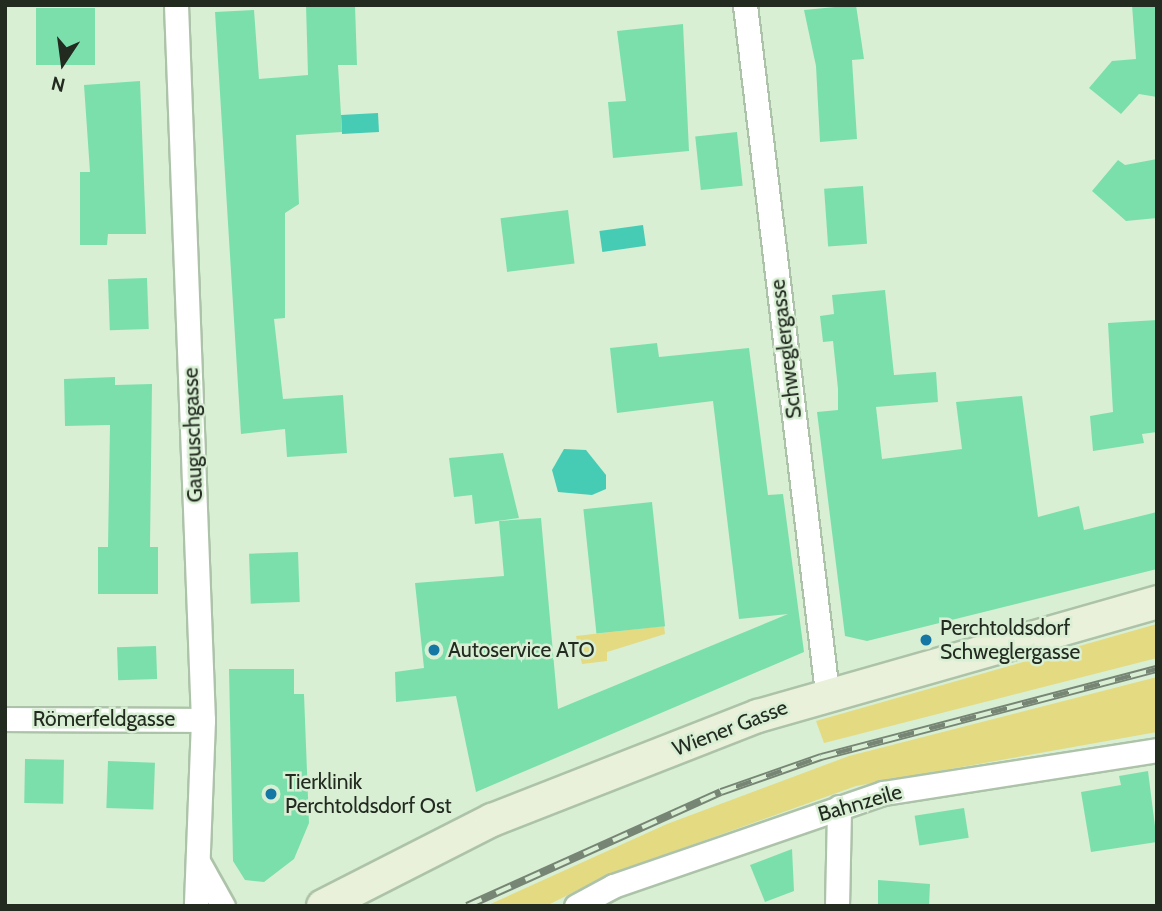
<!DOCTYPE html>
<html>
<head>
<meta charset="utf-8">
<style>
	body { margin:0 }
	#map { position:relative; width:1162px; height:911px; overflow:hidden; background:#d8efd4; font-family:Cabin,sans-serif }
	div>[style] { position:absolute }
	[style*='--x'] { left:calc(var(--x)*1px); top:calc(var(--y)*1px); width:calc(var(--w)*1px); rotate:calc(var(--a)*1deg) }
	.green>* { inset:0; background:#e3da82 }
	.water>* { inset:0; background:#46ccb4; transform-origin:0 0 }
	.building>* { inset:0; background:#7bdfac; transform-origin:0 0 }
	.roads { filter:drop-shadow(2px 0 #adc3a9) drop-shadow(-2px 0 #adc3a9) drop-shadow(0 2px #adc3a9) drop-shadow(0 -2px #adc3a9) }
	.street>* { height:23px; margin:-11.5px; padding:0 11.5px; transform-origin:11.5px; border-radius:11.5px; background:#fff }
	.secondary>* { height:32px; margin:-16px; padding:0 16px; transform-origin:16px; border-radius:16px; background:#eaf1da }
	.rail>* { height:8px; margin-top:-4px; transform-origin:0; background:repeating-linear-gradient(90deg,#d8efd4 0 16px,#778674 0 32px); box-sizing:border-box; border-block:2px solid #778674 }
	.dots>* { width:19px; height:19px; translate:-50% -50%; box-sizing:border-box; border:4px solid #d8efd4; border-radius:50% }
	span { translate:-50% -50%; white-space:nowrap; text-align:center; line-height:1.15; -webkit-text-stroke:5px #d8efd4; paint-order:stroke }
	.street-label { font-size:21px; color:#232b21 }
	.poi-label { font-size:21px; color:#232b21 }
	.left { translate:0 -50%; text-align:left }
	.frame { position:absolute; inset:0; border:7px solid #232b21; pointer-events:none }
	.north { position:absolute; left:28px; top:28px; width:70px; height:70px; -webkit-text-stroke:5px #d8efd4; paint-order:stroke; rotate:193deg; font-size:19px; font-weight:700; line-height:28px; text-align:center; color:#232b21 }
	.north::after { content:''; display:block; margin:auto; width:24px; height:32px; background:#232b21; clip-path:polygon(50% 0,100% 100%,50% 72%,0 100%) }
</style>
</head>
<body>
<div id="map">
	<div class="green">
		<div style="clip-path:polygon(1157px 624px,1157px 658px,824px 743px,816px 721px)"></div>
		<div style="clip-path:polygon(664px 626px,665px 634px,607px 652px,607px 661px,582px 664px,576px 636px)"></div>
		<div style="clip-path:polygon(1157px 677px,1157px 732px,856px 786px,608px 875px,546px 906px,486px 906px,667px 824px,849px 756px)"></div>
	</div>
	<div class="water">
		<div style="left:378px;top:113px;width:19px;height:37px;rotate:87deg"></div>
		<div style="left:643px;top:225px;width:21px;height:44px;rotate:82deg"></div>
		<div style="clip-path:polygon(564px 449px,586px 450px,606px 475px,606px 489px,592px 495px,558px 492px,552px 470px)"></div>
	</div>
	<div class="building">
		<div style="clip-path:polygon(306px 5px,355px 5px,357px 65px,338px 65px,342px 132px,296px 135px,299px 204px,285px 213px,285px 318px,274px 319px,283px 399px,343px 395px,347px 453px,287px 457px,285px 429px,241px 434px,215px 12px,254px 10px,259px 79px,308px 75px)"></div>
		<div style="clip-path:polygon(856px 5px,864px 59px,852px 60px,857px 139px,820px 142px,816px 66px,804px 10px)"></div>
		<div style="clip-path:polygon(1132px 5px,1157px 5px,1157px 97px,1139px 94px,1121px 114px,1089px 88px,1112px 61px,1136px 59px)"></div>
		<div style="left:36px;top:8px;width:59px;height:57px"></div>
		<div style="clip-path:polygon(683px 24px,689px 151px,613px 158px,608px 102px,626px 101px,617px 31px)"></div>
		<div style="clip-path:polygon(140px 81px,146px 234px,108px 234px,107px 245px,80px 245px,80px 172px,90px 172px,84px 85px)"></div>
		<div style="left:737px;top:132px;width:54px;height:42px;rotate:84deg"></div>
		<div style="clip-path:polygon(1157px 159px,1157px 218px,1126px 221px,1092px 191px,1118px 160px,1125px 165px)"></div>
		<div style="left:863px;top:186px;width:58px;height:39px;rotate:86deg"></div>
		<div style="left:568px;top:210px;width:54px;height:68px;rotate:83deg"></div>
		<div style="left:147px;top:278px;width:51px;height:39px;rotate:88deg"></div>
		<div style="clip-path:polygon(885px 290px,894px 375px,936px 372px,938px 402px,876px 407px,882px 459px,962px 449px,956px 402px,1022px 396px,1038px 517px,1079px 506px,1084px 530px,1157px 512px,1157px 569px,867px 641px,845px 636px,817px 412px,838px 410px,838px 389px,833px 341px,823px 342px,820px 316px,834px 314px,832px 295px)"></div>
		<div style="clip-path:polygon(1157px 320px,1157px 432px,1142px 434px,1144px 443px,1093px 451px,1090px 416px,1113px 412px,1108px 323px)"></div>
		<div style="clip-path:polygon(657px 343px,659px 357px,749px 348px,768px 495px,783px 494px,804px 652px,476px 792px,456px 696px,396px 702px,395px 672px,424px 668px,415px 583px,504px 576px,499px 521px,541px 518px,558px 709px,788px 614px,739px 619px,713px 401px,617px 413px,610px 348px)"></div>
		<div style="clip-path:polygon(115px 377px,115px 385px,152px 384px,150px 547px,158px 547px,158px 594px,98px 594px,98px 547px,108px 547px,110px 425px,65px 426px,64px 379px)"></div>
		<div style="clip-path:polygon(503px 453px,519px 518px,475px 524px,472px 495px,454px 497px,449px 458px)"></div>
		<div style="left:652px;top:502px;width:125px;height:69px;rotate:84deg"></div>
		<div style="left:298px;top:552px;width:50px;height:49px;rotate:88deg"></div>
		<div style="left:156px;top:646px;width:33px;height:39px;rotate:88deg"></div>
		<div style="clip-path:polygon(229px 669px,294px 669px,294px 694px,304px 694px,309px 823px,294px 859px,264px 882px,245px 880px,233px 861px)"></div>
		<div style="left:25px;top:759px;width:39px;height:44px;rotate:1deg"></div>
		<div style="left:108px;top:761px;width:47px;height:47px;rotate:2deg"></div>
		<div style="clip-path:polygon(1148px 771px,1157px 842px,1091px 852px,1081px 792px,1121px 785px,1119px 776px)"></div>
		<div style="left:964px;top:808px;width:30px;height:50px;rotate:81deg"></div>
		<div style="clip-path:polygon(792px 849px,794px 891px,765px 902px,750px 865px)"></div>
		<div style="clip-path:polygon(878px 880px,930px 884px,929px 906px,878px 906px)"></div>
	</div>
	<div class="roads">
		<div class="street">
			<div style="--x:176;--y:5;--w:716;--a:87.84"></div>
			<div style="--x:203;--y:720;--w:186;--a:92.2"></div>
			<div style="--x:745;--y:5;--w:693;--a:83.2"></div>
			<div style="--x:5;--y:719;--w:198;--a:0.3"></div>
			<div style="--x:200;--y:865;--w:47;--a:60.7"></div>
			<div style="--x:576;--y:906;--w:42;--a:-28.4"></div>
			<div style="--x:613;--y:886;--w:286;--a:-19"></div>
			<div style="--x:883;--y:793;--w:277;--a:-8.9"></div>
			<div style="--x:837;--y:906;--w:99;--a:-88.8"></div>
		</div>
		<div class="secondary">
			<div style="--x:323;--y:906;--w:190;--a:-27"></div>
			<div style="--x:492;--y:820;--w:286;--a:-21.4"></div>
			<div style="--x:758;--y:716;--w:415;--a:-15.9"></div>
		</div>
	</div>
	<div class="rail">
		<div style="--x:467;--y:906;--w:278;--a:-24.2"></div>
		<div style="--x:721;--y:792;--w:106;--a:-19.3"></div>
		<div style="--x:821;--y:757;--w:347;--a:-14.7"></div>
	</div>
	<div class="dots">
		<div style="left:926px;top:640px;background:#1477a4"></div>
		<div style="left:434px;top:650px;background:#1477a4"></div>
		<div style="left:271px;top:794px;background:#1477a4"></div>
	</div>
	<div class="street-label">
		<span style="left:786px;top:349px;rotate:-97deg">Schweglergasse</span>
		<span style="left:193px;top:435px;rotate:-92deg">Gauguschgasse</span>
		<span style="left:104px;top:719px">Römerfeldgasse</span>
		<span style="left:730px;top:728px;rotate:-21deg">Wiener Gasse</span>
		<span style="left:860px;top:803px;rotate:-16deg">Bahnzeile</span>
	</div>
	<div class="poi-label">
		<span class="left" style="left:940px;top:640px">Perchtoldsdorf<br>Schweglergasse</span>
		<span class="left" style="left:448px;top:650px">Autoservice ATO</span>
		<span class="left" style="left:285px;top:794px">Tierklinik<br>Perchtoldsdorf Ost</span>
	</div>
	<div class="frame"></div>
	<div class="north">N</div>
</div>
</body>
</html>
